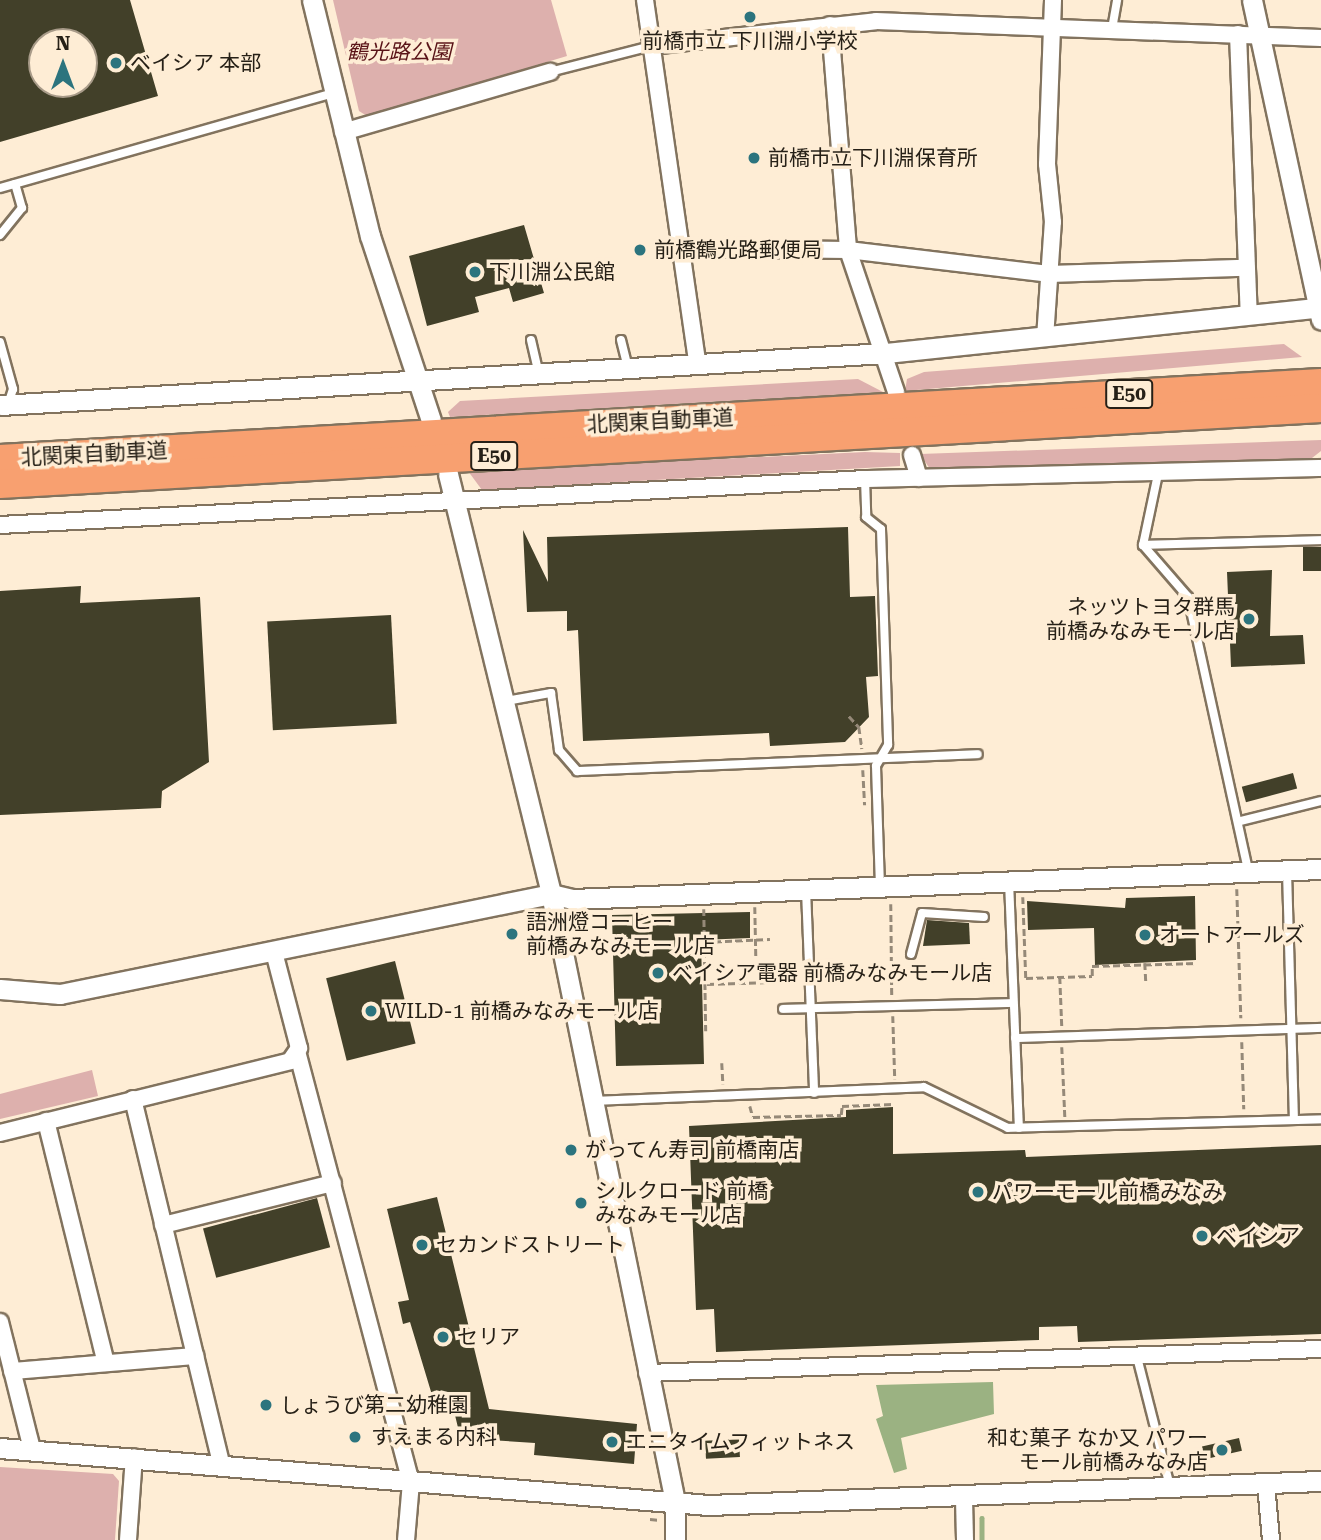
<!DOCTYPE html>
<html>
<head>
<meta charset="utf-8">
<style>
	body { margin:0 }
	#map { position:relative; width:1321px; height:1540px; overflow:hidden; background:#feedd5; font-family:"Roboto Serif","Noto Sans JP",serif }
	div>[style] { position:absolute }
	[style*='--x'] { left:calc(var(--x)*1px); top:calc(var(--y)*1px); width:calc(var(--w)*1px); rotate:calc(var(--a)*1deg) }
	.green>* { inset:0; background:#ddb0ad }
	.water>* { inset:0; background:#9bb282 }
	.stream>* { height:4.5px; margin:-2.25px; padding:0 2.25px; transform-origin:2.25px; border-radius:2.25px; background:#9bb282 }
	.building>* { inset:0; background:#424029; transform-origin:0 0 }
	.path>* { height:2.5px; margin-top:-1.25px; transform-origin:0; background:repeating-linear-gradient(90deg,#958978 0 7px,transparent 0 10.5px) }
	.roads { filter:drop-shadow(2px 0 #82735e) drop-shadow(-2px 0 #82735e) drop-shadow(0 2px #82735e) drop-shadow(0 -2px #82735e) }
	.service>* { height:8px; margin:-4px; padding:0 4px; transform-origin:4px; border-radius:4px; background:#fff }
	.minor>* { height:16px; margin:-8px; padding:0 8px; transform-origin:8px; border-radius:8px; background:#fff }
	.tertiary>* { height:19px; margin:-9.5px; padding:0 9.5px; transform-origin:9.5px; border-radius:9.5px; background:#fff }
	.motorway>* { height:28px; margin:-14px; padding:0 14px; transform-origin:14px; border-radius:14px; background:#f8a070 }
	.dots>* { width:19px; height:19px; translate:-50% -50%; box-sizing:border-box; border:4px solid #feedd5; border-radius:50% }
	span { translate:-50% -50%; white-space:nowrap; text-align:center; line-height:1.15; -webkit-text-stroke:7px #feedd5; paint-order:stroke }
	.shield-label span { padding:2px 5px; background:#feedd5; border:2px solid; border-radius:5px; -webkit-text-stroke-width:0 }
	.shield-label { font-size:19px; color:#262017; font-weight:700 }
	.poi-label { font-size:21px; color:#262017 }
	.left { translate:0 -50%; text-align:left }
	.right { translate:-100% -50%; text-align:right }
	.park-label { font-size:21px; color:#591317; font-style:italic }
	.street-label { font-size:21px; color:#262017 }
	.north { position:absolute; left:28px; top:28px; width:70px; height:70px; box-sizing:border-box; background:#feedd5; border:2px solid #a89b89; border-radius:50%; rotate:0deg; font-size:19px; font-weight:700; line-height:28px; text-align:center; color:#262017 }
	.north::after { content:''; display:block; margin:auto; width:24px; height:32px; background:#2c747e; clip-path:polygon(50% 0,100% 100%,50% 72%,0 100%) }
</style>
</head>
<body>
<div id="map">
	<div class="green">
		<div style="clip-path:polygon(333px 0,551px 0,567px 56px,367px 116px,359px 111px)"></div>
		<div style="clip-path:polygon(1284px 344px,1302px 357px,905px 391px,907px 379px,924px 372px)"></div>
		<div style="clip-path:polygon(858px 379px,883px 392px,450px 417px,448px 412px,460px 401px)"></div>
		<div style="clip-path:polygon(1321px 440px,1321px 451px,1312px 458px,985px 471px,930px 469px,920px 454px)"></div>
		<div style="clip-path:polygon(865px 452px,900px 453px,900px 466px,482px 490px,468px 471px)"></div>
		<div style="clip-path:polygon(92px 1070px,98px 1096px,0 1119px,0 1094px)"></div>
		<div style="clip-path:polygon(0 1467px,113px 1474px,119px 1481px,115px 1540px,0 1540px)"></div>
	</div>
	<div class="water">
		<div style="clip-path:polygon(993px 1382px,994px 1414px,901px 1438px,907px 1469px,894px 1473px,876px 1419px,883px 1416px,876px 1385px)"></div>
	</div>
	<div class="stream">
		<div style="--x:982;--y:1518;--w:22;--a:90"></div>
	</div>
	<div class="building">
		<div style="clip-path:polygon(evenodd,0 0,130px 0,158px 96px,0 142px,0 0,42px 42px,84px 42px,84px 84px,42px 84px,42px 42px)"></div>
		<div style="clip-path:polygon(524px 225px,544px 293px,513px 302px,509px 288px,475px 297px,479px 312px,427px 326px,409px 256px)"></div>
		<div style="clip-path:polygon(848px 527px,850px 597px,875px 596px,878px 676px,866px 677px,869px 717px,845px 742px,770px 746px,769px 733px,583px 741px,578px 630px,567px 631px,567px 611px,527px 612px,523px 530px,548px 582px,547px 537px)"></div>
		<div style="left:1303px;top:547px;width:18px;height:24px"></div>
		<div style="clip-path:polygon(1272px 570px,1270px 636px,1303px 635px,1305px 664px,1231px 667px,1227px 572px)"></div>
		<div style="clip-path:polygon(81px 586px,80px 603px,200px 597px,209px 762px,162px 791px,161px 808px,0 815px,0 591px)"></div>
		<div style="left:391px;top:615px;width:109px;height:124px;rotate:87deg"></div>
		<div style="left:1293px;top:773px;width:16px;height:53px;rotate:75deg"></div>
		<div style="clip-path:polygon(1195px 896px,1196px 960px,1095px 965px,1094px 928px,1028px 930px,1027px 901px,1125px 908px,1126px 898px)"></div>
		<div style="clip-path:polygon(750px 912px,750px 938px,701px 940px,704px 1064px,616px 1066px,612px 915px)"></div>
		<div style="clip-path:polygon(927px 920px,969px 923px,970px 944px,923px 946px)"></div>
		<div style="left:395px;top:961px;width:85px;height:71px;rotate:76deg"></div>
		<div style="clip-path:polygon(893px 1107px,893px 1154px,1025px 1150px,1026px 1157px,1321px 1145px,1321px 1334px,1078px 1342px,1077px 1326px,1039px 1327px,1039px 1340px,716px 1352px,714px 1309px,696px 1310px,689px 1126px,846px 1117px,846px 1110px)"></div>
		<div style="clip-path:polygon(437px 1197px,489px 1409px,637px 1424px,634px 1464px,534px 1455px,535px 1443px,489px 1440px,490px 1429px,460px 1436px,454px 1411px,438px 1415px,410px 1322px,403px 1324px,398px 1302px,409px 1300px,387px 1209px)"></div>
		<div style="left:317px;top:1198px;width:51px;height:118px;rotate:75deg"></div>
		<div style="left:1239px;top:1438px;width:13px;height:38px;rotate:77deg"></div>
		<div style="left:739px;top:1439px;width:18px;height:34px;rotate:87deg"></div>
	</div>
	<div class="path">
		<div style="--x:849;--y:716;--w:15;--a:48"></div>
		<div style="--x:859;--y:727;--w:22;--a:82"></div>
		<div style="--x:863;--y:770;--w:35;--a:87"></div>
		<div style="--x:1237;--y:889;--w:129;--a:88.2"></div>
		<div style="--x:1023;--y:897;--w:81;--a:87.9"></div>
		<div style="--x:1026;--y:978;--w:66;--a:-1.7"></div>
		<div style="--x:1092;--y:976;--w:10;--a:-90"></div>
		<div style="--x:1092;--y:966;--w:105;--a:-1.6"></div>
		<div style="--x:891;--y:904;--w:91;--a:89.4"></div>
		<div style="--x:755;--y:907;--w:49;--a:88.8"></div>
		<div style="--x:704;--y:909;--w:122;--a:89.1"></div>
		<div style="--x:704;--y:942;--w:66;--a:-2.6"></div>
		<div style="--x:1145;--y:963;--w:20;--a:87"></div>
		<div style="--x:1060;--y:977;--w:49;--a:87.7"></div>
		<div style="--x:707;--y:984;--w:66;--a:-1.7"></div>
		<div style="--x:893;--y:1016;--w:63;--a:88.2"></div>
		<div style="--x:1242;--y:1042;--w:67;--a:88.3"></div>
		<div style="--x:1062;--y:1047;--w:70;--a:87.5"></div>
		<div style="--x:722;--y:1063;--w:21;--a:87"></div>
		<div style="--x:750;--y:1106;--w:11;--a:75"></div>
		<div style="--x:753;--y:1117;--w:88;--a:-1.3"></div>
		<div style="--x:841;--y:1115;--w:9;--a:-84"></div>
		<div style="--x:842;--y:1106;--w:51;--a:-2.2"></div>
		<div style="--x:650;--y:1519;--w:10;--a:6"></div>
	</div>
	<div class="roads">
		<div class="service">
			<div style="--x:1112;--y:29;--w:29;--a:-80"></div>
			<div style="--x:550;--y:72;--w:104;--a:-14.4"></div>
			<div style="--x:0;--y:188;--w:346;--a:-15.9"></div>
			<div style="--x:0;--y:235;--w:35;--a:-51"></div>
			<div style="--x:22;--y:208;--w:25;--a:-106"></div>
			<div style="--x:531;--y:340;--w:32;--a:77"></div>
			<div style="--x:621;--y:340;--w:29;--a:76"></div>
			<div style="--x:0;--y:342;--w:49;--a:74.5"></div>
			<div style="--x:13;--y:389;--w:16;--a:108"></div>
			<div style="--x:1158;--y:474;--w:73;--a:101.9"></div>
			<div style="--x:1143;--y:545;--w:69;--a:49.1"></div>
			<div style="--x:1188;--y:597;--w:280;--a:77.6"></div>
			<div style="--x:865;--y:479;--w:38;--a:88"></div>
			<div style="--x:866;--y:517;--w:19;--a:39"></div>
			<div style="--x:881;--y:529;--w:216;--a:88.1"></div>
			<div style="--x:888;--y:745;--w:24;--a:120"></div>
			<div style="--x:876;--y:766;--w:121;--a:88.1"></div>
			<div style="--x:1143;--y:545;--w:178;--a:-1.6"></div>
			<div style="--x:506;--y:701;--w:46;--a:-10.1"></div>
			<div style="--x:551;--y:693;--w:58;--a:82"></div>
			<div style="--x:559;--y:750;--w:28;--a:49"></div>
			<div style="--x:577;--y:771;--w:401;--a:-2.4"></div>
			<div style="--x:1241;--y:821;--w:82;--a:-14"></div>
			<div style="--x:1287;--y:871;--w:249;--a:88.4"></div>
			<div style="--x:1009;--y:881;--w:247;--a:87.7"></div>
			<div style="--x:806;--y:890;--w:203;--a:87.7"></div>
			<div style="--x:911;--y:954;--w:42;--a:-75"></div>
			<div style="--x:922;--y:913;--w:62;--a:3.7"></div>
			<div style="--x:783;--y:1009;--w:230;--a:-1.5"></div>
			<div style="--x:1015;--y:1038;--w:306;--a:-1.9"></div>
			<div style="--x:593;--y:1101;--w:331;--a:-2.4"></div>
			<div style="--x:924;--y:1087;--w:93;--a:26"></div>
			<div style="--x:1008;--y:1128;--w:313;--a:-1.6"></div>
			<div style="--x:1137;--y:1357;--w:133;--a:75.7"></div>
		</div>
		<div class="minor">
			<div style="--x:645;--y:0;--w:367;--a:81.8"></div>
			<div style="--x:830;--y:25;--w:226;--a:85.4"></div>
			<div style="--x:848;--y:250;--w:150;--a:71.3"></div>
			<div style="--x:1238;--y:34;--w:282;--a:87.8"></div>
			<div style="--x:651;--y:46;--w:226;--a:-6.3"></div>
			<div style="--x:876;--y:21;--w:445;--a:2.2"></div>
			<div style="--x:343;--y:132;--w:216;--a:-16.2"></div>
			<div style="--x:680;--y:248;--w:168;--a:0.7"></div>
			<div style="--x:848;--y:250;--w:202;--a:6.8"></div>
			<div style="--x:1049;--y:274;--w:196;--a:-1.8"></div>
			<div style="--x:1045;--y:338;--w:116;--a:-86.1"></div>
			<div style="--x:1053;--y:222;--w:58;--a:-95.9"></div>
			<div style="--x:1047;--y:164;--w:164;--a:-87.9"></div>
			<div style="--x:912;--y:455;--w:24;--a:73"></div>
			<div style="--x:0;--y:525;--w:866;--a:-3.04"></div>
			<div style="--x:865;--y:479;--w:456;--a:-1.4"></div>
			<div style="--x:298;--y:1055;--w:442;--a:75.2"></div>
			<div style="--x:411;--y:1482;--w:58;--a:94.9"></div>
			<div style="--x:133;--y:1099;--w:374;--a:76.4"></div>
			<div style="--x:46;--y:1121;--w:249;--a:76.1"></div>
			<div style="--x:0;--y:1133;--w:299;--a:-13.9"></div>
			<div style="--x:290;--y:1061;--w:16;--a:-55"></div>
			<div style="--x:299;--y:1048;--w:99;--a:-104.6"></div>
			<div style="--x:163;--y:1225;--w:175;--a:-13.9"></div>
			<div style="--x:0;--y:1322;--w:131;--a:75.9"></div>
			<div style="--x:12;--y:1371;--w:184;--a:-4.7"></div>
			<div style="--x:647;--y:1373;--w:674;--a:-2.04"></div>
			<div style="--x:1266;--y:1484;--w:56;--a:84.9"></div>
			<div style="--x:964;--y:1499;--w:41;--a:88.6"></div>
			<div style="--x:128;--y:1540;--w:83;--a:-85.9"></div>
		</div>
		<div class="tertiary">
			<div style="--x:312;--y:0;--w:243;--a:76.2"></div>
			<div style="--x:370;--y:236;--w:194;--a:71.7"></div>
			<div style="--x:1252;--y:0;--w:327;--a:77.8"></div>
			<div style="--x:0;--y:405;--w:888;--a:-3.36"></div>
			<div style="--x:886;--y:353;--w:437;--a:-6"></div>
			<div style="--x:448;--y:474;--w:432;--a:76.2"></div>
			<div style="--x:551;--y:894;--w:621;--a:78.47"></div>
			<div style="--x:675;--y:1502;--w:38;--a:90"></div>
			<div style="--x:0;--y:989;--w:60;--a:4.8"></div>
			<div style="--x:60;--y:994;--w:501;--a:-11.51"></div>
			<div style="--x:551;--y:894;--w:23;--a:13"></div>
			<div style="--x:573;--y:899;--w:749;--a:-2.3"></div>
			<div style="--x:0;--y:1448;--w:711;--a:4.6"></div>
			<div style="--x:709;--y:1505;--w:612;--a:-2.25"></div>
		</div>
		<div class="motorway">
			<div style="--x:0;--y:459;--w:1323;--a:-3.29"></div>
			<div style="--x:0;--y:484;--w:1323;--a:-3.29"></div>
		</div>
	</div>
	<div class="dots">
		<div style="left:750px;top:17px;background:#2c747e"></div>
		<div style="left:116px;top:63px;background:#2c747e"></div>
		<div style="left:754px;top:158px;background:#2c747e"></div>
		<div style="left:640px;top:250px;background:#2c747e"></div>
		<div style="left:475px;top:272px;background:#2c747e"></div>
		<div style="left:1249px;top:619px;background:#2c747e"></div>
		<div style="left:512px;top:934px;background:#2c747e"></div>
		<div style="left:1145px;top:935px;background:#2c747e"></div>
		<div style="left:658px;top:973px;background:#2c747e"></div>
		<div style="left:371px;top:1011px;background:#2c747e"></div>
		<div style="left:571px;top:1150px;background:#2c747e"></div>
		<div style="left:978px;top:1192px;background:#2c747e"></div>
		<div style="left:581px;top:1203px;background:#2c747e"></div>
		<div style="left:1202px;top:1236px;background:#2c747e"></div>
		<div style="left:422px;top:1245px;background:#2c747e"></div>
		<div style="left:443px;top:1337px;background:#2c747e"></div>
		<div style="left:266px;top:1405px;background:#2c747e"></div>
		<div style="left:355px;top:1437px;background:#2c747e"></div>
		<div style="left:612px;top:1442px;background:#2c747e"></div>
		<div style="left:1222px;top:1450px;background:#2c747e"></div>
	</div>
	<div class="shield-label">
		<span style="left:1129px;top:394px">E50</span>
		<span style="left:494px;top:456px">E50</span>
	</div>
	<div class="poi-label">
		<span style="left:750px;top:41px">前橋市立 下川淵小学校</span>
		<span class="left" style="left:130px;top:63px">ベイシア 本部</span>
		<span class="left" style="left:768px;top:158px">前橋市立下川淵保育所</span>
		<span class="left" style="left:654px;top:250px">前橋鶴光路郵便局</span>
		<span class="left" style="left:489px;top:272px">下川淵公民館</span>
		<span class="right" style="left:1235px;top:619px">ネッツトヨタ群馬<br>前橋みなみモール店</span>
		<span class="left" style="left:526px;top:934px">語洲燈コーヒー<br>前橋みなみモール店</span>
		<span class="left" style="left:1159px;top:935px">オートアールズ</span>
		<span class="left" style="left:672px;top:973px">ベイシア電器 前橋みなみモール店</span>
		<span class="left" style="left:385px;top:1011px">WILD-1 前橋みなみモール店</span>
		<span class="left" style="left:585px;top:1150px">がってん寿司 前橋南店</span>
		<span class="left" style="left:595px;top:1203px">シルクロード 前橋<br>みなみモール店</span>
		<span class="left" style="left:992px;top:1192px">パワーモール前橋みなみ</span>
		<span class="left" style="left:1216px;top:1236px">ベイシア</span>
		<span class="left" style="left:436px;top:1245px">セカンドストリート</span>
		<span class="left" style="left:457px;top:1337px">セリア</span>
		<span class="left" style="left:280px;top:1405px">しょうび第二幼稚園</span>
		<span class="left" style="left:371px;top:1437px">すえまる内科</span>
		<span class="right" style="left:1208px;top:1450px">和む菓子 なか又 パワー<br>モール前橋みなみ店</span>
		<span class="left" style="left:626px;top:1442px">エニタイムフィットネス</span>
	</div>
	<div class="park-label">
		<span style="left:399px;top:52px">鶴光路公園</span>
	</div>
	<div class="street-label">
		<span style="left:660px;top:421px;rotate:-3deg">北関東自動車道</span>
		<span style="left:94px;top:454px;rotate:-3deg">北関東自動車道</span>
	</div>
	<div class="north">N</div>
</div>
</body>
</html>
